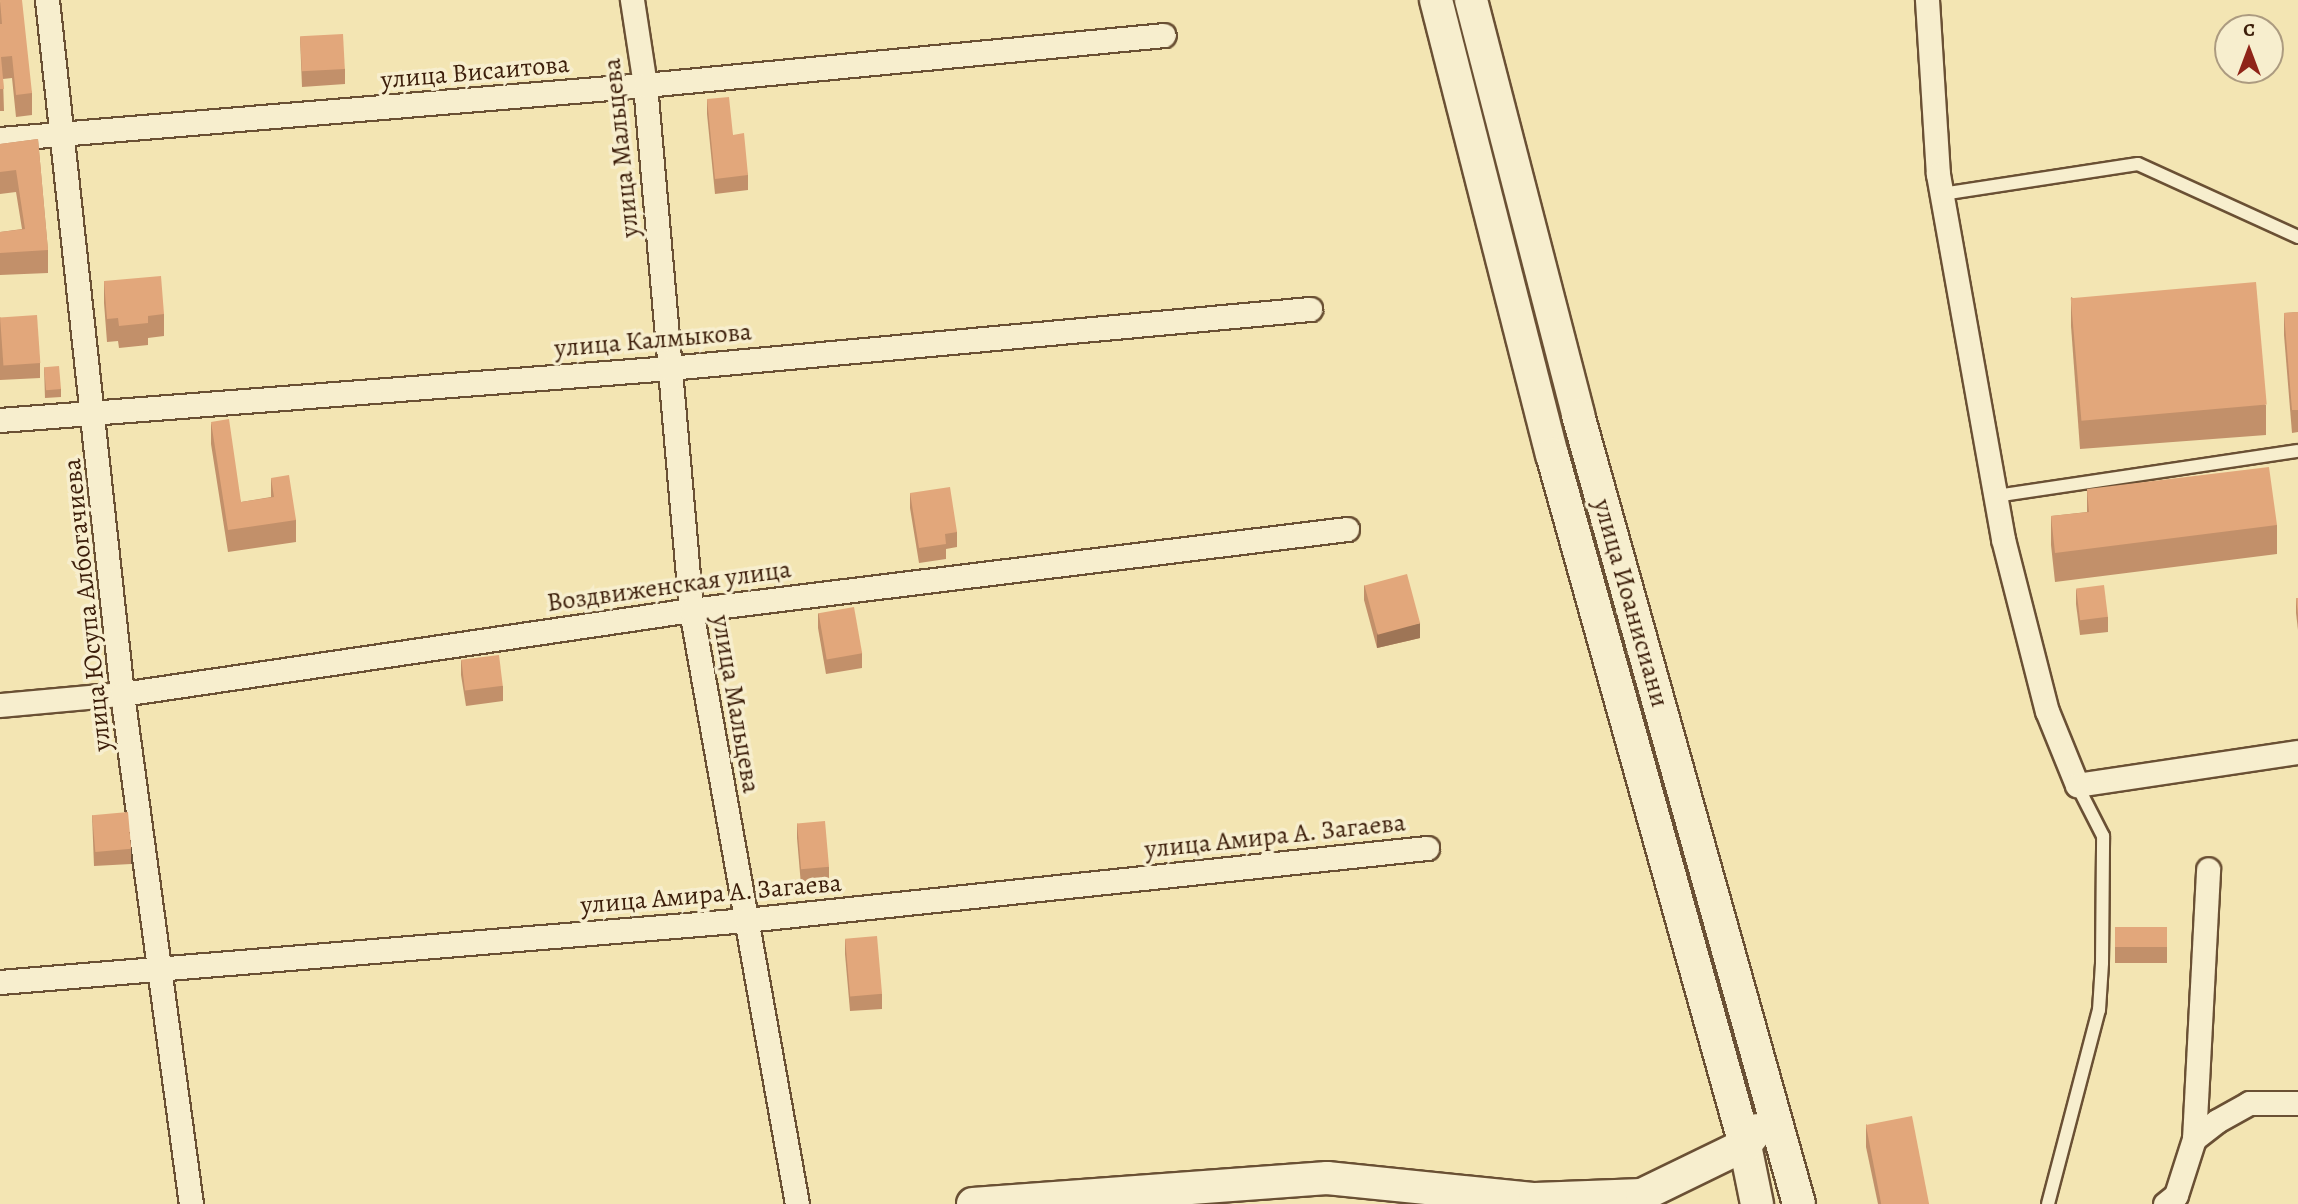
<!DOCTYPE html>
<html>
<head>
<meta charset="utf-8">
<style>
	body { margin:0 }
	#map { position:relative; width:2298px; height:1204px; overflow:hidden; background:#f3e5b3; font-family:Alegreya,serif }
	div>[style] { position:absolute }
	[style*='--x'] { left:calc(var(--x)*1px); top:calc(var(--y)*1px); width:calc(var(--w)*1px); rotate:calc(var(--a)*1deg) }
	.roads { filter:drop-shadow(2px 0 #6a5034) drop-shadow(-2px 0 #6a5034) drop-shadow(0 2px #6a5034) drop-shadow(0 -2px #6a5034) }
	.lane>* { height:12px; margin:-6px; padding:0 6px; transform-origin:6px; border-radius:6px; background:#f7eece }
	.street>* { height:23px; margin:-11.5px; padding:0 11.5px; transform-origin:11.5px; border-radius:11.5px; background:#f7eece }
	.secondary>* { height:32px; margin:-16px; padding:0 16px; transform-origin:16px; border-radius:16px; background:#f7eece }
	.wall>* { inset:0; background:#c2906a; transform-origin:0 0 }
	.shaded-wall>* { inset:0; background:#9e7556 }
	.building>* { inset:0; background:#e2a77b; transform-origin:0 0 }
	span { translate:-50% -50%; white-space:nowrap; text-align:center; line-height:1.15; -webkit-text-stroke:7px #f7eece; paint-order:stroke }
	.street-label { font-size:26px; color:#3c1e0a }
	.north { position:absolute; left:2214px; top:14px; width:70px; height:70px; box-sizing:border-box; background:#f7eece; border:2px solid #ac9b80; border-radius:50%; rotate:0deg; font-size:19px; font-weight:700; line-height:28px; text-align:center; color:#3c1e0a }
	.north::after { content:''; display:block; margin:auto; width:24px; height:32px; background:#8f2418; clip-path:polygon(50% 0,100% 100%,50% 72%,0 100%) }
</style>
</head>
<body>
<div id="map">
	<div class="roads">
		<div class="lane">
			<div style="--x:1942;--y:194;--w:198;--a:-8.7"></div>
			<div style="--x:2138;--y:164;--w:176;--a:24.5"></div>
			<div style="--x:1996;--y:496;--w:305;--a:-8.5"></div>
			<div style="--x:2048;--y:1204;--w:201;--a:-75.3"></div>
			<div style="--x:2099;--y:1010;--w:47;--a:-86.3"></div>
			<div style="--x:2102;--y:963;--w:127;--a:-89.5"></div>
			<div style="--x:2103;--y:836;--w:57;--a:-117"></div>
		</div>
		<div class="street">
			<div style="--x:47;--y:0;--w:698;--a:83.83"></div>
			<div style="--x:122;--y:694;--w:515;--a:82.3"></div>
			<div style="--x:632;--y:0;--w:86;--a:81.3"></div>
			<div style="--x:645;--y:85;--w:527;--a:84.99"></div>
			<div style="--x:691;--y:610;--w:603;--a:79.88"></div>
			<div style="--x:1927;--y:0;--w:174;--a:86.4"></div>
			<div style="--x:1938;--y:174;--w:371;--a:79.9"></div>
			<div style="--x:2003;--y:539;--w:178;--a:75.7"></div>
			<div style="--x:2047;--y:711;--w:80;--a:67.9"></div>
			<div style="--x:2077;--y:785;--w:223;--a:-8.5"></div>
			<div style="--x:0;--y:139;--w:647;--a:-4.79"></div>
			<div style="--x:645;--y:85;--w:521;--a:-5.5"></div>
			<div style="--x:0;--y:420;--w:671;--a:-4.44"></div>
			<div style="--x:669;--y:368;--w:644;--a:-5.26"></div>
			<div style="--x:0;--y:705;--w:122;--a:-5.2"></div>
			<div style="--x:122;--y:694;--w:575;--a:-8.4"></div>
			<div style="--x:691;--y:610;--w:661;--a:-7.04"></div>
			<div style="--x:0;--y:982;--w:749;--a:-4.75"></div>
			<div style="--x:746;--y:920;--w:685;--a:-6.04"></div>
			<div style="--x:2194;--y:1139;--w:270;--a:-87"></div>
			<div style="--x:2165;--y:1204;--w:14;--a:-39"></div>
			<div style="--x:2176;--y:1195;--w:59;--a:-72.2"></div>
			<div style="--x:2194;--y:1139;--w:29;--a:-38"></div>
			<div style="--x:2217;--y:1121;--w:37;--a:-29"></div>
			<div style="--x:2249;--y:1103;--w:49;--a:0"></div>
		</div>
		<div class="secondary">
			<div style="--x:1436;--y:0;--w:469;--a:75.7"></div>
			<div style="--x:1552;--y:454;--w:717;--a:74.39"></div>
			<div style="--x:1745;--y:1145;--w:60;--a:78.5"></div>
			<div style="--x:1471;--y:0;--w:429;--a:75.5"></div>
			<div style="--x:1578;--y:415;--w:819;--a:74.35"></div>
			<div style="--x:973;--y:1204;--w:355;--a:-4.2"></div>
			<div style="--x:1327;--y:1178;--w:209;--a:5.8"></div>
			<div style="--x:1535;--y:1199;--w:107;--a:-2.1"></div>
			<div style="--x:1642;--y:1195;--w:114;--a:-25.9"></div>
			<div style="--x:1745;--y:1145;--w:19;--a:-51"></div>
		</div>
	</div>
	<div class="wall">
		<div style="clip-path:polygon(0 0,32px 93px,32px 115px,16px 117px,12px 78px,3px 79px,4px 111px,0 111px)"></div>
		<div style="clip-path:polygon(300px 37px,345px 69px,345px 84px,302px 87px)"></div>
		<div style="clip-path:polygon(707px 99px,733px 135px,748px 175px,748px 190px,715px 194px,707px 114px)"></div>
		<div style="clip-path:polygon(38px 139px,48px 250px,48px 273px,0 275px,0 232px,22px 229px,16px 192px,0 194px,0 144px)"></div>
		<div style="clip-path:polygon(104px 281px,164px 314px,164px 336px,148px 338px,148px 345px,119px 348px,118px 341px,107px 342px,104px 303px)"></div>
		<div style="clip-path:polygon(2071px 297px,2266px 405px,2266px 435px,2080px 449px,2071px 326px)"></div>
		<div style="clip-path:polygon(2298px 312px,2298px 432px,2292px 433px,2284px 335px,2284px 313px)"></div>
		<div style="clip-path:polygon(0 317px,40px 363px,40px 378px,0 380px)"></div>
		<div style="clip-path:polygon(44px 367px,61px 389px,61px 397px,45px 398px)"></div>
		<div style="clip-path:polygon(211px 422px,241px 502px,271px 497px,271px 478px,296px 520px,296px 542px,228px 552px,211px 444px)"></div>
		<div style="clip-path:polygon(2087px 489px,2277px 525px,2277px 554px,2055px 582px,2051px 545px,2051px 516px,2087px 512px)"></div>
		<div style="clip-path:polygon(910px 493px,957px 532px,957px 547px,946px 549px,946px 559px,919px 563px,910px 508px)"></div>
		<div style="clip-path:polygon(1364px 585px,1420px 638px,1377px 648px,1364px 600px)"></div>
		<div style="clip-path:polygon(2076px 589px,2108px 617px,2108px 632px,2080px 635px,2076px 604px)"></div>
		<div style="clip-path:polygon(2296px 598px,2298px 598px,2298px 630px,2296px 613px)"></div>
		<div style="clip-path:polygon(818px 613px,862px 653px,862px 668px,826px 674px,818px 628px)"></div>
		<div style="clip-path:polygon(461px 660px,503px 686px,503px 701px,466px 706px,461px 675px)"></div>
		<div style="clip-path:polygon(92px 815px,131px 849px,131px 864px,94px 866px)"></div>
		<div style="clip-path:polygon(797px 823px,829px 867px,829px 882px,801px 885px,797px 838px)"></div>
		<div style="left:2167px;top:927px;width:36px;height:52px;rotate:90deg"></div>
		<div style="clip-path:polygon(845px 939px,882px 994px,882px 1009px,850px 1011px,845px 954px)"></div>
		<div style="clip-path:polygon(1866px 1124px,1929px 1204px,1878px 1204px,1866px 1147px)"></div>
	</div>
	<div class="shaded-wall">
		<div style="clip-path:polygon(1420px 623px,1420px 638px,1377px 648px,1377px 633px)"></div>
	</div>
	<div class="building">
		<div style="clip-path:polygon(0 0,22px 0,32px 93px,16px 95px,12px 56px,1px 57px,4px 89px,0 89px,0 24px,2px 24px)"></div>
		<div style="left:343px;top:34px;width:35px;height:43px;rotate:87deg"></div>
		<div style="clip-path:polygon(729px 97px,733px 135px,744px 133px,748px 175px,715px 179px,707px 99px)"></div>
		<div style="clip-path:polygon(38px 139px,48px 250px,0 253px,0 232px,25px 229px,16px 170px,0 172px,0 144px)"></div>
		<div style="clip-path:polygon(161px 276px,164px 314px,148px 316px,148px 323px,119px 326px,118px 318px,107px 319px,104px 281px)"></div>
		<div style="left:2256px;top:282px;width:123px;height:186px;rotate:85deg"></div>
		<div style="clip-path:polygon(2298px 312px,2298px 410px,2292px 410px,2284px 313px)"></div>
		<div style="left:37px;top:315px;width:48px;height:37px;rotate:86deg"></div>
		<div style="left:59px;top:366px;width:23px;height:15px;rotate:85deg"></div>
		<div style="clip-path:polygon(229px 419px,241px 502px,274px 497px,271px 478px,289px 475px,296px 520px,228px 530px,211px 422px)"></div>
		<div style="clip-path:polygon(2269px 467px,2277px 525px,2055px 553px,2051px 516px,2089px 512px,2087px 489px)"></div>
		<div style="clip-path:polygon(950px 487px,957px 532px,945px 534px,946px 544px,919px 548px,910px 493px)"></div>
		<div style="left:1407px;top:574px;width:51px;height:44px;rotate:75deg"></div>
		<div style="left:2104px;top:585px;width:32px;height:28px;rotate:83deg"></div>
		<div style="clip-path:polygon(2296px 598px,2298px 598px,2298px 615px)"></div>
		<div style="left:854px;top:607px;width:47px;height:36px;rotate:80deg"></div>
		<div style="left:499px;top:655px;width:31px;height:38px;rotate:83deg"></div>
		<div style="left:128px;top:812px;width:37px;height:36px;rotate:85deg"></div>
		<div style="left:825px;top:821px;width:46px;height:28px;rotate:85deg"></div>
		<div style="left:2167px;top:927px;width:20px;height:52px;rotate:90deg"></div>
		<div style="left:877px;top:936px;width:58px;height:32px;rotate:85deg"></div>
		<div style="left:1912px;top:1116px;width:90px;height:47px;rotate:79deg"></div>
	</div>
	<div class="street-label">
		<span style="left:475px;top:72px;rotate:-5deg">улица Висаитова</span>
		<span style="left:621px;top:148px;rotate:-96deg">улица Мальцева</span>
		<span style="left:653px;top:340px;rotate:-5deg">улица Калмыкова</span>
		<span style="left:669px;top:586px;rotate:-8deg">Воздвиженская улица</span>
		<span style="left:1631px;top:603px;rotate:74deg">улица Иоанисиани</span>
		<span style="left:87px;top:605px;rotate:-96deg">улица Юсупа Албогачиева</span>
		<span style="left:736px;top:704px;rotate:80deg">улица Мальцева</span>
		<span style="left:1275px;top:836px;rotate:-6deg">улица Амира А. Загаева</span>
		<span style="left:711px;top:894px;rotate:-5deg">улица Амира А. Загаева</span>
	</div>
	<div class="north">С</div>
</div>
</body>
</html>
